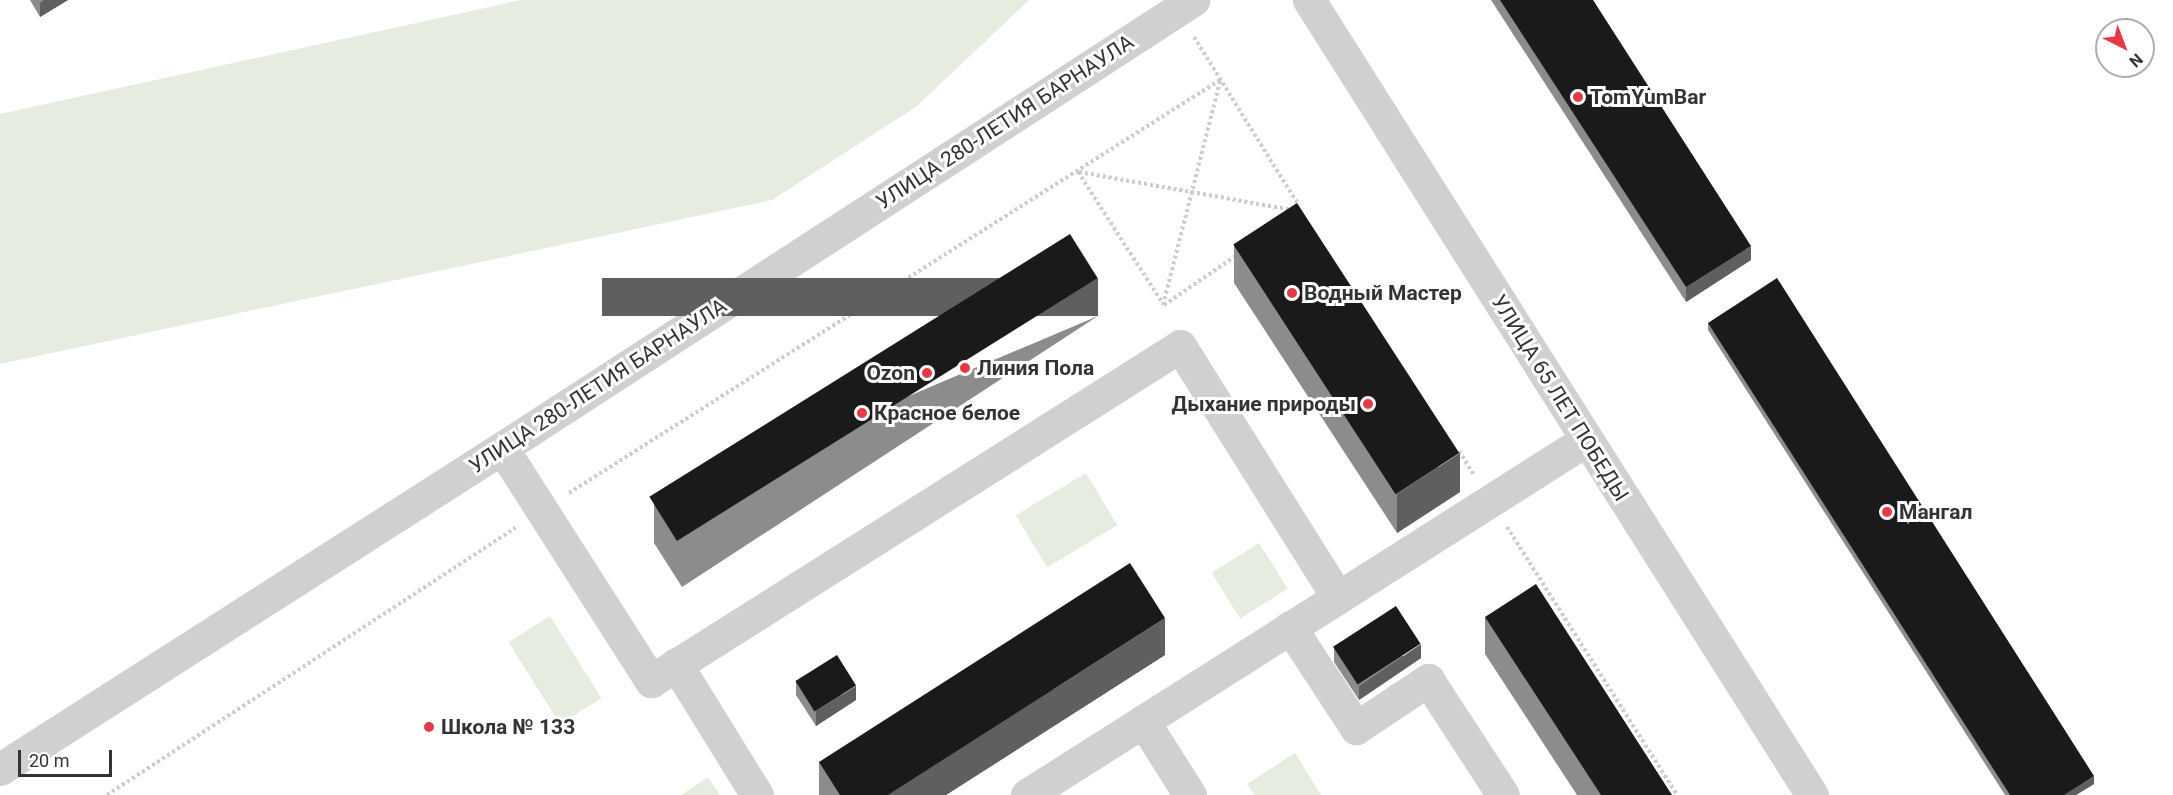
<!DOCTYPE html>
<html>
<head>
<meta charset="utf-8">
<style>
	body { margin:0 }
	#map { position:relative; width:2173px; height:795px; overflow:hidden; background:#fff; font-family:Roboto,sans-serif }
	div>[style] { position:absolute }
	[style*='--x'] { left:calc(var(--x)*1px); top:calc(var(--y)*1px); width:calc(var(--w)*1px); rotate:calc(var(--a)*1deg) }
	.green>* { inset:0; background:#e6ecdf; transform-origin:0 0 }
	.path>* { height:4px; margin-top:-2px; transform-origin:0; background:repeating-linear-gradient(90deg,#cdcdcd 0 3px,transparent 0 6px) }
	.minor>* { height:33px; margin:-16.5px; padding:0 16.5px; transform-origin:16.5px; border-radius:16.5px; background:#d0d0d0 }
	.wall>* { inset:0; background:#8c8c8c }
	.shaded-wall>* { inset:0; background:#5f5f5f; transform-origin:0 0 }
	.building>* { inset:0; background:#1a1a1a; transform-origin:0 0 }
	.dots>* { width:16px; height:16px; translate:-50% -50%; box-sizing:border-box; border:3px solid #fff; border-radius:50% }
	span { translate:-50% -50%; white-space:nowrap; text-align:center; line-height:1.15; -webkit-text-stroke:6px #fff; paint-order:stroke }
	.poi-label { font-size:21px; color:#333; font-weight:700 }
	.left { translate:0 -50%; text-align:left }
	.right { translate:-100% -50%; text-align:right }
	.street-label { font-size:21px; color:#333 }
	.north { position:absolute; left:2095px; top:18px; width:60px; height:60px; box-sizing:border-box; background:#fff; border:2px solid #adadad; border-radius:50%; rotate:138deg; font-size:16px; font-weight:700; line-height:24px; text-align:center; color:#333 }
	.north::after { content:''; display:block; margin:auto; width:21px; height:27px; background:#e63946; clip-path:polygon(50% 0,100% 100%,50% 72%,0 100%) }
	.scale { position:absolute; left:18px; top:750px; width:94px; height:27px; box-sizing:border-box; border:3px solid #333; border-top:0; padding-left:8px; font-size:18px; line-height:21px; white-space:nowrap; color:#333; -webkit-text-stroke:4px #fff; paint-order:stroke }
</style>
</head>
<body>
<div id="map">
	<div class="green">
		<div style="clip-path:polygon(521px 0,1029px 0,917px 106px,772px 200px,0 364px,0 114px)"></div>
		<div style="left:1086px;top:473px;width:61px;height:82px;rotate:59deg"></div>
		<div style="left:1259px;top:543px;width:54px;height:56px;rotate:58deg"></div>
		<div style="left:550px;top:616px;width:97px;height:49px;rotate:58deg"></div>
		<div style="clip-path:polygon(1295px 753px,1321px 795px,1254px 795px,1247px 784px)"></div>
		<div style="clip-path:polygon(708px 777px,720px 795px,681px 795px)"></div>
	</div>
	<div class="path">
		<div style="--x:1194;--y:37;--w:199;--a:58.1"></div>
		<div style="--x:1078;--y:172;--w:157;--a:57.2"></div>
		<div style="--x:1079;--y:172;--w:217;--a:10.1"></div>
		<div style="--x:1163;--y:305;--w:231;--a:-75.7"></div>
		<div style="--x:1164;--y:305;--w:88;--a:-34.4"></div>
		<div style="--x:1459;--y:451;--w:28;--a:58"></div>
		<div style="--x:569;--y:493;--w:771;--a:-32.39"></div>
		<div style="--x:1507;--y:527;--w:317;--a:57.6"></div>
		<div style="--x:107;--y:795;--w:488;--a:-33.2"></div>
	</div>
	<div class="minor">
		<div style="--x:1309;--y:0;--w:941;--a:57.68"></div>
		<div style="--x:502;--y:448;--w:277;--a:57.4"></div>
		<div style="--x:651;--y:681;--w:626;--a:-32.34"></div>
		<div style="--x:1180;--y:346;--w:297;--a:57.9"></div>
		<div style="--x:1290;--y:627;--w:121;--a:56.8"></div>
		<div style="--x:1356;--y:728;--w:87;--a:-33.7"></div>
		<div style="--x:1428;--y:680;--w:137;--a:56.9"></div>
		<div style="--x:676;--y:664;--w:154;--a:58.3"></div>
		<div style="--x:1143;--y:721;--w:88;--a:57.6"></div>
		<div style="--x:0;--y:769;--w:596;--a:-32.6"></div>
		<div style="--x:502;--y:448;--w:824;--a:-32.96"></div>
		<div style="--x:1027;--y:795;--w:662;--a:-32.42"></div>
	</div>
	<div class="wall">
		<div style="clip-path:polygon(30px 0,68px 0,40px 17px)"></div>
		<div style="clip-path:polygon(1491px 0,1593px 0,1751px 260px,1686px 302px)"></div>
		<div style="clip-path:polygon(1234px 245px,1460px 492px,1397px 533px,1234px 283px)"></div>
		<div style="clip-path:polygon(1098px 316px,682px 587px,654px 543px,654px 504px)"></div>
		<div style="clip-path:polygon(1708px 323px,2094px 784px,2076px 795px,2005px 795px,1708px 330px)"></div>
		<div style="clip-path:polygon(1485px 617px,1672px 795px,1577px 795px,1485px 654px)"></div>
		<div style="clip-path:polygon(1334px 648px,1421px 658px,1359px 700px,1334px 662px)"></div>
		<div style="clip-path:polygon(1165px 655px,946px 795px,819px 795px,819px 762px)"></div>
		<div style="clip-path:polygon(796px 681px,856px 700px,816px 726px,796px 695px)"></div>
	</div>
	<div class="shaded-wall">
		<div style="clip-path:polygon(44px 0,68px 0,40px 17px,40px 3px)"></div>
		<div style="clip-path:polygon(1751px 246px,1751px 260px,1686px 302px,1686px 287px)"></div>
		<div style="left:1098px;top:278px;width:38px;height:496px;rotate:90deg"></div>
		<div style="clip-path:polygon(1460px 453px,1460px 492px,1397px 533px,1397px 494px)"></div>
		<div style="clip-path:polygon(1165px 618px,1165px 655px,946px 795px,888px 795px)"></div>
		<div style="clip-path:polygon(1421px 644px,1421px 658px,1359px 700px,1359px 686px)"></div>
		<div style="clip-path:polygon(856px 686px,856px 700px,816px 726px,816px 711px)"></div>
		<div style="clip-path:polygon(2094px 776px,2094px 784px,2076px 795px,2064px 795px)"></div>
	</div>
	<div class="building">
		<div style="clip-path:polygon(1500px 0,1593px 0,1751px 246px,1686px 287px)"></div>
		<div style="left:1297px;top:203px;width:298px;height:76px;rotate:57deg"></div>
		<div style="left:1070px;top:234px;width:52px;height:496px;rotate:58deg"></div>
		<div style="clip-path:polygon(1777px 278px,2094px 776px,2064px 795px,2010px 795px,1708px 323px)"></div>
		<div style="clip-path:polygon(1130px 563px,1165px 618px,888px 795px,840px 795px,819px 762px)"></div>
		<div style="clip-path:polygon(1536px 584px,1672px 795px,1601px 795px,1485px 617px)"></div>
		<div style="left:1396px;top:606px;width:45px;height:75px;rotate:57deg"></div>
		<div style="left:837px;top:655px;width:36px;height:49px;rotate:58deg"></div>
	</div>
	<div class="dots">
		<div style="left:1578px;top:97px;background:#e63946"></div>
		<div style="left:1292px;top:293px;background:#e63946"></div>
		<div style="left:965px;top:368px;background:#e63946"></div>
		<div style="left:927px;top:373px;background:#e63946"></div>
		<div style="left:1368px;top:404px;background:#e63946"></div>
		<div style="left:862px;top:413px;background:#e63946"></div>
		<div style="left:1887px;top:512px;background:#e63946"></div>
		<div style="left:429px;top:727px;background:#e63946"></div>
	</div>
	<div class="poi-label">
		<span class="left" style="left:1590px;top:97px">TomYumBar</span>
		<span class="left" style="left:1304px;top:293px">Водный Мастер</span>
		<span class="left" style="left:977px;top:368px">Линия Пола</span>
		<span class="right" style="left:915px;top:373px">Ozon</span>
		<span class="right" style="left:1356px;top:404px">Дыхание природы</span>
		<span class="left" style="left:874px;top:413px">Красное белое</span>
		<span class="left" style="left:1899px;top:512px">Мангал</span>
		<span class="left" style="left:441px;top:727px">Школа № 133</span>
	</div>
	<div class="street-label">
		<span style="left:1005px;top:122px;rotate:-33deg">УЛИЦА 280-ЛЕТИЯ БАРНАУЛА</span>
		<span style="left:598px;top:386px;rotate:-33deg">УЛИЦА 280-ЛЕТИЯ БАРНАУЛА</span>
		<span style="left:1560px;top:398px;rotate:58deg">УЛИЦА 65 ЛЕТ ПОБЕДЫ</span>
	</div>
	<div class="north">N</div>
	<div class="scale">20 m</div>
</div>
</body>
</html>
